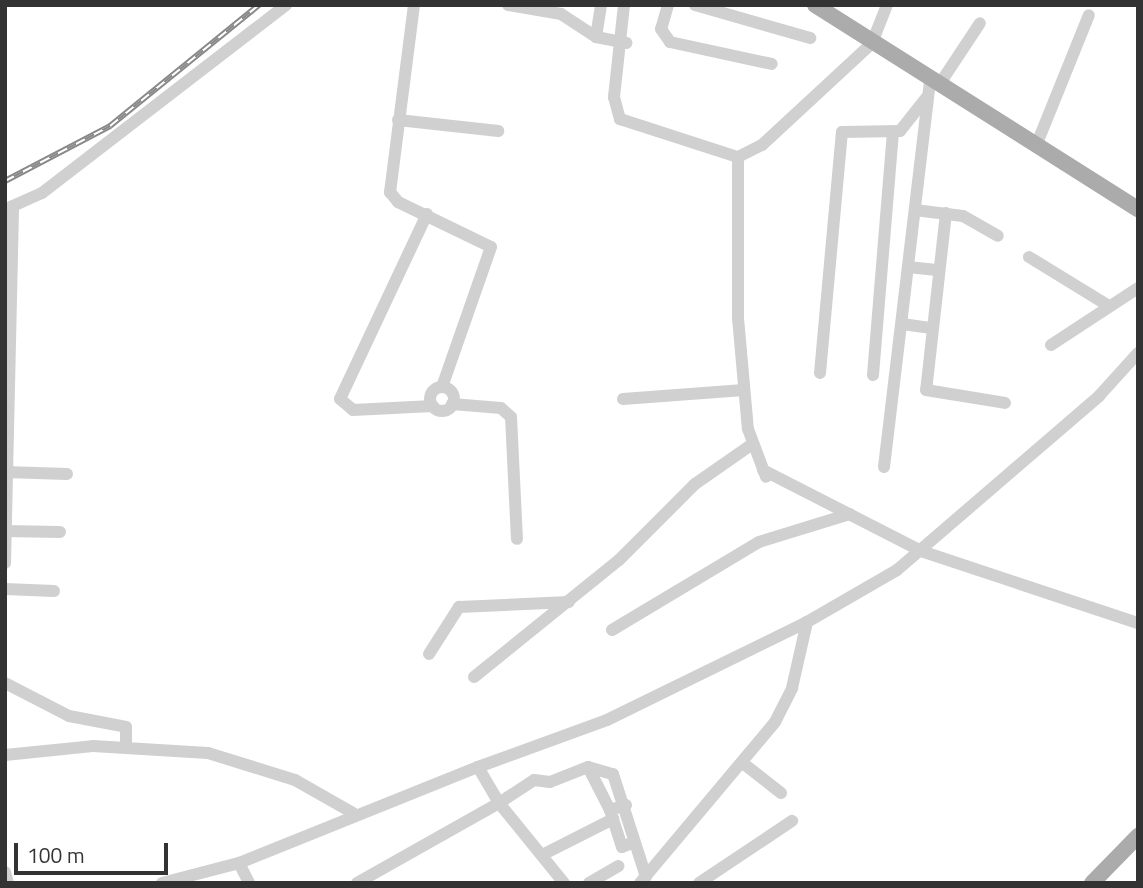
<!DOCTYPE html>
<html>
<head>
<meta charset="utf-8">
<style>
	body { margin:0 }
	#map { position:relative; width:1143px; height:888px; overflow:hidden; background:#fff; font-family:"Titillium Web",sans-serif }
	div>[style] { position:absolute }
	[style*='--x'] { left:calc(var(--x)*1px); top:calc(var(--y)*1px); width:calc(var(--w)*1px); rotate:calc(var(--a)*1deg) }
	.minor>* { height:12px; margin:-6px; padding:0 6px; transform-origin:6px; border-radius:6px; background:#d0d0d0 }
	.minor>.ring { margin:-6px; padding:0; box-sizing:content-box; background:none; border:12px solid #d0d0d0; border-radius:50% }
	.major>* { height:16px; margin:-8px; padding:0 8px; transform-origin:8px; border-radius:8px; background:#ababab }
	.rail>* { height:6px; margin-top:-3px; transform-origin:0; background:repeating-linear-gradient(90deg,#fff 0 10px,#888 0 20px); box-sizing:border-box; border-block:2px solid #888 }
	span { translate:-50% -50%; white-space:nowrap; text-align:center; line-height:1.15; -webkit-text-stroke:7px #fff; paint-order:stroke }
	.frame { position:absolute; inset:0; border:7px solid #333; pointer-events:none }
	.scale { position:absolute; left:14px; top:843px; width:154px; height:32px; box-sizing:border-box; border:4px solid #333; border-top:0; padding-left:9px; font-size:21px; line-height:24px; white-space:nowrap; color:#333; -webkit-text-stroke:5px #fff; paint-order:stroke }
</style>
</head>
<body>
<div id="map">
	<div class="minor">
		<div style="--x:414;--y:5;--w:189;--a:97.3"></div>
		<div style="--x:390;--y:192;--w:13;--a:51"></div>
		<div style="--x:398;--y:202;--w:103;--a:25.8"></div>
		<div style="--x:491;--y:247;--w:148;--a:109.3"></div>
		<div style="--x:508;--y:5;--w:54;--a:9.6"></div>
		<div style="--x:561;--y:14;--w:42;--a:33.3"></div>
		<div style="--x:596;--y:37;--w:31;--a:11"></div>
		<div style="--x:624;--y:5;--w:93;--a:96.2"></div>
		<div style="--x:614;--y:97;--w:23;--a:75"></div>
		<div style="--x:620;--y:119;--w:124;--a:17.9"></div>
		<div style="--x:738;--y:157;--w:27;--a:-27"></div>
		<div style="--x:762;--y:145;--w:150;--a:-42.8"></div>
		<div style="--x:872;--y:43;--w:41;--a:-68.5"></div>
		<div style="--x:668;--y:5;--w:25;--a:106"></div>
		<div style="--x:661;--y:29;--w:16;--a:55"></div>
		<div style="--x:670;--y:42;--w:104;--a:12.2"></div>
		<div style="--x:695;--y:5;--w:120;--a:16"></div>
		<div style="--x:596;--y:37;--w:32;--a:-81"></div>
		<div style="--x:939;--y:85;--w:74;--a:-56.5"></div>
		<div style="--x:398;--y:120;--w:101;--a:6.3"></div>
		<div style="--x:1036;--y:146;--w:141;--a:-68"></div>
		<div style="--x:738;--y:157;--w:161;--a:90"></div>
		<div style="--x:738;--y:318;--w:111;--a:84.9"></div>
		<div style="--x:748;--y:429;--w:51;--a:69.4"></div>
		<div style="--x:6;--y:209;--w:39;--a:-24"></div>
		<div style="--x:42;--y:193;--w:308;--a:-37.6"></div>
		<div style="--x:915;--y:210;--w:48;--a:7.1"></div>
		<div style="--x:963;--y:216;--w:40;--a:29.7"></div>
		<div style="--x:946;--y:213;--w:178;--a:96.4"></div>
		<div style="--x:926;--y:390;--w:80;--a:9.3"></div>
		<div style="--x:427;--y:214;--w:204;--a:115.2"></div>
		<div style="--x:340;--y:399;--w:17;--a:40"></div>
		<div style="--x:353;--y:410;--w:80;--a:-2.9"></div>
		<div style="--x:1029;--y:257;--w:94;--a:31.5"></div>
		<div style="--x:908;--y:267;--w:31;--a:6"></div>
		<div style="--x:902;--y:324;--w:30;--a:8"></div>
		<div style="--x:1051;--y:345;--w:104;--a:-33.2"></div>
		<div style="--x:820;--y:373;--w:242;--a:-84.8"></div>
		<div style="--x:842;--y:132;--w:58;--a:-1"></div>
		<div style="--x:900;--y:131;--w:43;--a:-51.5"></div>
		<div style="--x:873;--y:375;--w:242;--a:-85.3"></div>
		<div class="ring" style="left:430px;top:387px;width:12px;height:12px"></div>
		<div style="--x:623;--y:399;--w:121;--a:-4.3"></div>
		<div style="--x:452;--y:404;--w:49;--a:4.7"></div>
		<div style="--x:501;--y:408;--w:13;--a:42"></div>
		<div style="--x:511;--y:417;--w:122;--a:87.2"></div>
		<div style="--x:884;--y:467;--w:390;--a:-83.2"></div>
		<div style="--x:763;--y:470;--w:178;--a:27.1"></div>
		<div style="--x:921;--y:551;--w:229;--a:18.4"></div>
		<div style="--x:5;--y:472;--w:62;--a:1.8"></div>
		<div style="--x:5;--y:531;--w:55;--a:1"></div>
		<div style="--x:5;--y:563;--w:357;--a:-88.7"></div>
		<div style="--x:5;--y:589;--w:49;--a:2.3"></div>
		<div style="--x:612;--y:630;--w:171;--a:-30.9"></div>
		<div style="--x:759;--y:542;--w:95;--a:-17.1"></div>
		<div style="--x:429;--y:654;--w:56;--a:-57.4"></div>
		<div style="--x:459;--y:607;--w:110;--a:-2.6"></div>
		<div style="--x:474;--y:677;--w:186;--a:-38.9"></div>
		<div style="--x:619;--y:560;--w:107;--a:-45"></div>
		<div style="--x:695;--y:484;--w:68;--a:-34.9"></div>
		<div style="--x:5;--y:683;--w:72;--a:27.3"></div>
		<div style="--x:69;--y:716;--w:58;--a:10.9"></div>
		<div style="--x:126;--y:727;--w:20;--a:90"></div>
		<div style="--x:5;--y:755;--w:88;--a:-5.8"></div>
		<div style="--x:93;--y:746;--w:115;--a:3.5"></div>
		<div style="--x:208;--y:753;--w:91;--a:17.2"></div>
		<div style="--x:295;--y:780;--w:67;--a:29.6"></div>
		<div style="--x:744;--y:764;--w:47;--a:38.1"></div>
		<div style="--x:478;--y:767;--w:137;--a:-20"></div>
		<div style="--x:607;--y:720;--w:223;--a:-26.1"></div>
		<div style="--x:588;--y:767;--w:48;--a:62.9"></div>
		<div style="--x:626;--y:805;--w:17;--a:163"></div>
		<div style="--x:610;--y:810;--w:39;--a:72"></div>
		<div style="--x:622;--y:847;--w:11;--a:-22"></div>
		<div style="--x:542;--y:855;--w:80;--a:-26.9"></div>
		<div style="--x:239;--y:863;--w:258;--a:-21.9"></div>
		<div style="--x:478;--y:767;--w:42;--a:59.7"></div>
		<div style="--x:499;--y:803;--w:42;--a:-33.3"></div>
		<div style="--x:534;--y:780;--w:16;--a:7"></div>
		<div style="--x:550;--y:782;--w:41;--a:-21.5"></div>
		<div style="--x:588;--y:767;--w:26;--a:16"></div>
		<div style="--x:613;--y:774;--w:108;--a:72.2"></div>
		<div style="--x:5;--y:872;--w:11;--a:75"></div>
		<div style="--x:162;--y:883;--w:80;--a:-14.6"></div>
		<div style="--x:239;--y:863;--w:22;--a:63"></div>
		<div style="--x:357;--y:883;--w:163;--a:-29.4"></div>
		<div style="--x:499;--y:803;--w:103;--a:50.9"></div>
		<div style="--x:589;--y:883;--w:34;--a:-30"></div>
		<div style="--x:640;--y:883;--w:210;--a:-50"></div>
		<div style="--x:775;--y:722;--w:38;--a:-63"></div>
		<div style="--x:792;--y:688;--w:68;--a:-77.2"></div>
		<div style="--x:807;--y:622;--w:104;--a:-30"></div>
		<div style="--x:897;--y:570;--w:267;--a:-40.7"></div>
		<div style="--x:1099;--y:396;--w:58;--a:-47.8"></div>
		<div style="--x:699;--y:883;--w:112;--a:-33.7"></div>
	</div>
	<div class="major">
		<div style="--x:815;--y:5;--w:382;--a:32.3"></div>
		<div style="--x:1092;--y:883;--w:66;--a:-45.6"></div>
	</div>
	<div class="rail">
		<div style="--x:5;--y:181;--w:119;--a:-27.6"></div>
		<div style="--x:110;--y:126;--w:192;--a:-39.1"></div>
	</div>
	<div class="frame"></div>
	<div class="scale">100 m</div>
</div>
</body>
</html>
